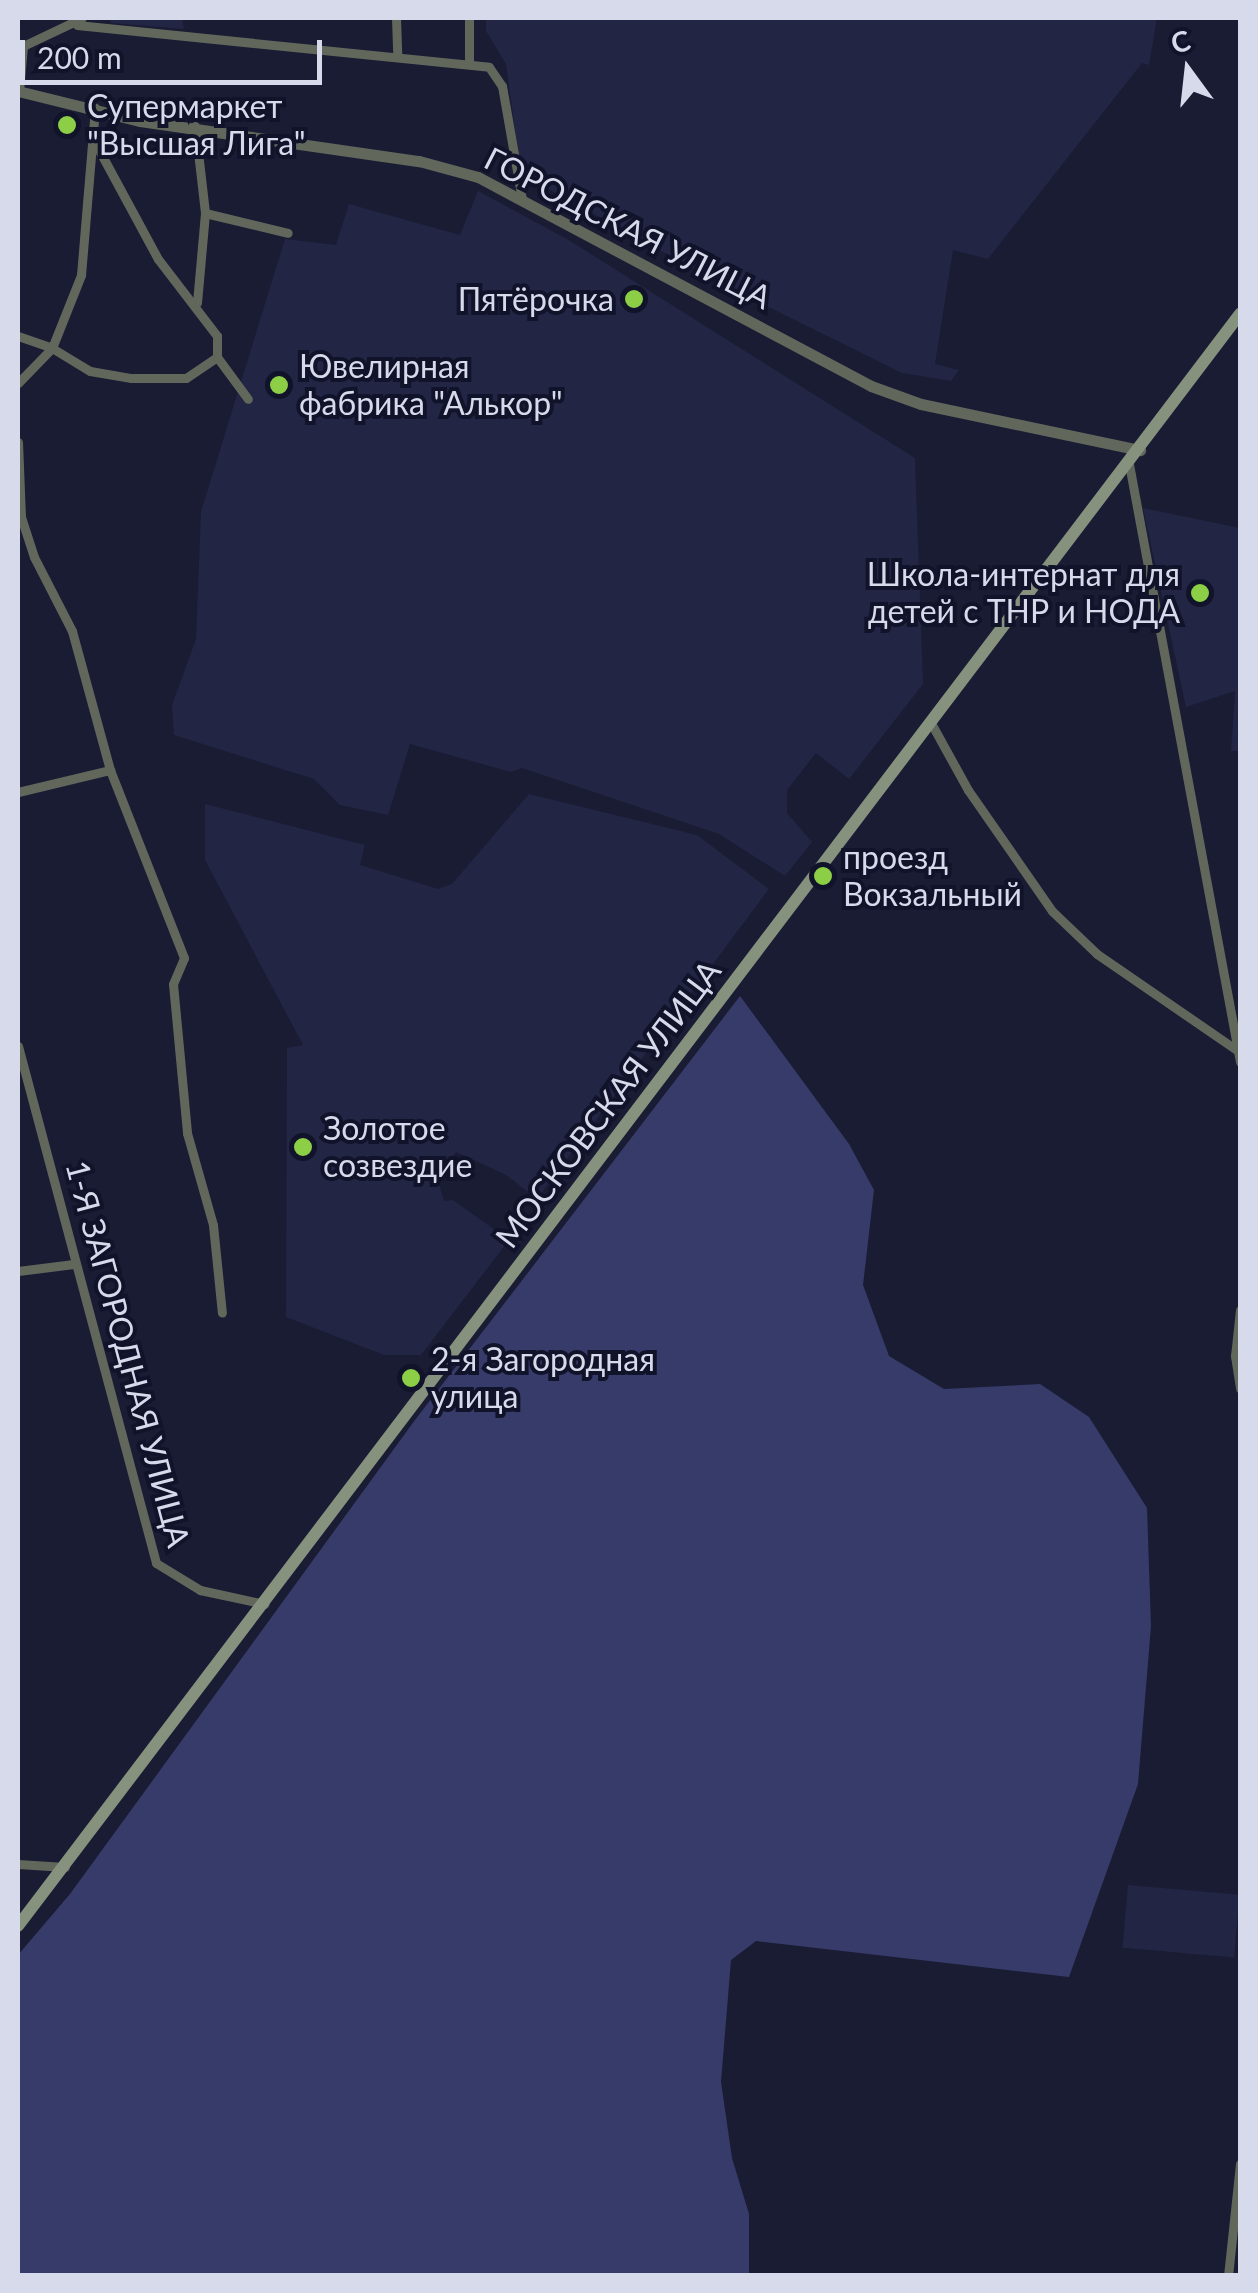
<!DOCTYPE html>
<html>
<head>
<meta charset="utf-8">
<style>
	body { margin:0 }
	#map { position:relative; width:1258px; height:2293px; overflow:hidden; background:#1a1c34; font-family:Lato,sans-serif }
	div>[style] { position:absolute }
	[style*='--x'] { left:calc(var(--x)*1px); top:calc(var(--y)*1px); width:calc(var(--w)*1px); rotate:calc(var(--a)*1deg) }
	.built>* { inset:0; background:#222543; transform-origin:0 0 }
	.green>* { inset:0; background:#373b69 }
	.minor>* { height:9px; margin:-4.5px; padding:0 4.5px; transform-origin:4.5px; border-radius:4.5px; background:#61685b }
	.tertiary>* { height:11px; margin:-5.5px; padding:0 5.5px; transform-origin:5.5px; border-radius:5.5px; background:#61685b }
	.secondary>* { height:12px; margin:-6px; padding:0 6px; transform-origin:6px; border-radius:6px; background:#86917e }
	.dots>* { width:28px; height:28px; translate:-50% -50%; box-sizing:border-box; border:5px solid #11132a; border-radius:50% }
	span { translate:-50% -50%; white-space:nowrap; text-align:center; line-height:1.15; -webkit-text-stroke:8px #11132a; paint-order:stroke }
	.poi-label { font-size:32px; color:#d7daeb }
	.left { translate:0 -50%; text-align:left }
	.right { translate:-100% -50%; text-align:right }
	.street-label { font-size:32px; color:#d7daeb }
	.frame { position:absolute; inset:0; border:20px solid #d7daeb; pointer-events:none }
	.north { position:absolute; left:1138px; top:20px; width:100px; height:100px; -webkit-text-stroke:8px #11132a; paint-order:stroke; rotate:345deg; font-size:28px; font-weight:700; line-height:40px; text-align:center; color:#d7daeb }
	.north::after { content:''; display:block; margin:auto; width:35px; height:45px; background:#d7daeb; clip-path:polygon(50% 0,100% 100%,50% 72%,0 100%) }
	.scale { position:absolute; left:20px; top:40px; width:302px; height:45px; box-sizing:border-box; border:5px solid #d7daeb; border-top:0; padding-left:12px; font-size:30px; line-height:35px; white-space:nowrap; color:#d7daeb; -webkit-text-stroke:8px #11132a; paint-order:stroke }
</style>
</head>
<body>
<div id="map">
	<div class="built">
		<div style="clip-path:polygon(110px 18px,182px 18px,184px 29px,111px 23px)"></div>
		<div style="clip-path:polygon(486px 18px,1157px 18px,1149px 65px,1142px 63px,988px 259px,953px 250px,935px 364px,959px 370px,951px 381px,902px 373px,716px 281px,521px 174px,506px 64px,486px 31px)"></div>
		<div style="clip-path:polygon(478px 191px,567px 239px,915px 458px,923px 684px,849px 779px,816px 753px,787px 790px,787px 813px,812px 842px,785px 876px,719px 834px,522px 768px,511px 772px,410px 744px,388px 815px,340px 805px,314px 779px,174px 735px,172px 705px,196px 639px,201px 512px,285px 239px,336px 245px,349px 204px,460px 235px)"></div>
		<div style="clip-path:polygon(1143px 508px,1240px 528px,1240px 751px,1231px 751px,1235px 691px,1186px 707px)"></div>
		<div style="clip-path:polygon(529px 794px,697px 835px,769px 889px,537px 1199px,506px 1175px,456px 1152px,437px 1177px,444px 1201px,453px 1200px,509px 1240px,421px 1355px,384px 1355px,286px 1317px,287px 1048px,303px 1045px,205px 860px,205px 804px,365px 845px,360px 865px,438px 889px,452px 884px)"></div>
		<div style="left:1128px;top:1885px;width:112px;height:63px;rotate:5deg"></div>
	</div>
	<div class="green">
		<div style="clip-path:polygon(740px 996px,849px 1144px,874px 1190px,863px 1285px,889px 1356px,944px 1389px,1040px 1384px,1089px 1417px,1147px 1508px,1151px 1626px,1138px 1784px,1069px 1977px,756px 1941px,731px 1960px,721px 2082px,732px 2158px,749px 2214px,749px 2275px,18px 2275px,18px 1955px,70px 1894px,415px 1420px)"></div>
	</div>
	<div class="minor">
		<div style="--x:396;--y:18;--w:38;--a:88"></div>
		<div style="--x:77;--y:25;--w:414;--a:5.8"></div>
		<div style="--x:489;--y:67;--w:23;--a:56"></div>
		<div style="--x:502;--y:86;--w:115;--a:80"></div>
		<div style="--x:469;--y:61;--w:43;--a:-90"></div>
		<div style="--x:19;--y:91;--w:45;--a:-84.9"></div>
		<div style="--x:23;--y:46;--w:65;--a:-25.4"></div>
		<div style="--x:195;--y:126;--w:88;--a:83.4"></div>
		<div style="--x:205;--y:213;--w:90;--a:95.1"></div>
		<div style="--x:92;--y:137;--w:139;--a:61.6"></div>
		<div style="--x:158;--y:259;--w:97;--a:52.5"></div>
		<div style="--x:217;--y:336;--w:21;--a:90"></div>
		<div style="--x:205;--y:213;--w:85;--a:13.5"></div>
		<div style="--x:18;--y:336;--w:36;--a:19"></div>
		<div style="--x:52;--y:348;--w:79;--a:-68.3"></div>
		<div style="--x:81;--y:275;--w:168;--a:-85.2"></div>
		<div style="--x:217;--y:357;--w:52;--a:53.6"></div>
		<div style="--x:18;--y:383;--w:49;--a:-45.8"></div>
		<div style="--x:52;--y:348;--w:44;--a:31.2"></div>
		<div style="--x:90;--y:371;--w:42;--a:9.7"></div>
		<div style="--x:131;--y:378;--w:55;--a:0"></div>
		<div style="--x:186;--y:378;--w:37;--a:-34"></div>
		<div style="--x:18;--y:442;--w:75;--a:87.7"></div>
		<div style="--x:21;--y:517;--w:42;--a:72"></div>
		<div style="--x:34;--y:557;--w:83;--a:62.8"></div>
		<div style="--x:72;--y:631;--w:144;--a:74.7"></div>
		<div style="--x:110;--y:770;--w:202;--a:68.5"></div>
		<div style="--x:184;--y:958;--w:28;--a:113"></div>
		<div style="--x:173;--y:984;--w:150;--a:84.6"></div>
		<div style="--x:187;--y:1133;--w:96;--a:74.2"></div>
		<div style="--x:213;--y:1225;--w:88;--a:84.2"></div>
		<div style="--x:1129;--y:464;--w:608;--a:79.48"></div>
		<div style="--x:931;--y:723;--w:77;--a:61.1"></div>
		<div style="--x:968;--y:790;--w:147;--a:55.2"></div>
		<div style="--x:1052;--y:911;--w:62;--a:43.7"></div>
		<div style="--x:1097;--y:954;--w:171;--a:34.5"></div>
		<div style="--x:18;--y:792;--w:95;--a:-13.4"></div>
		<div style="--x:18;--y:1046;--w:535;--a:75.05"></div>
		<div style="--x:156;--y:1563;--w:52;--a:31.5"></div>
		<div style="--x:200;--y:1590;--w:66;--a:12.2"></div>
		<div style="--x:18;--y:1271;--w:56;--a:-7.1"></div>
		<div style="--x:1240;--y:1310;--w:46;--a:96.2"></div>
		<div style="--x:1235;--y:1356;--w:33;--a:81"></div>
		<div style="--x:18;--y:1864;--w:47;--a:3.7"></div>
		<div style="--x:1228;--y:2276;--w:113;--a:-83.9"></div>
	</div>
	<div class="tertiary">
		<div style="--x:18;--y:91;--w:126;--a:13.8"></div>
		<div style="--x:140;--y:121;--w:282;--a:8.2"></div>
		<div style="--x:419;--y:161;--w:61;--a:15.2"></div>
		<div style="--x:478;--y:177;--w:445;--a:28"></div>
		<div style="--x:871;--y:386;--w:53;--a:19.8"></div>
		<div style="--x:921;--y:404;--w:224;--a:11.9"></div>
	</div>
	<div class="secondary">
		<div style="--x:18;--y:1926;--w:2023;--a:-52.84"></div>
	</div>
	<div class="dots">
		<div style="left:67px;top:125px;background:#8cce45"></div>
		<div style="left:634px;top:299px;background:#8cce45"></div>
		<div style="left:279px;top:385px;background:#8cce45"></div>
		<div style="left:1200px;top:593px;background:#8cce45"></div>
		<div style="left:823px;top:876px;background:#8cce45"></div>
		<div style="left:303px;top:1147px;background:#8cce45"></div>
		<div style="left:411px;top:1378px;background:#8cce45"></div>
	</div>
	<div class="poi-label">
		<span class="left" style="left:87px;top:125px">Супермаркет<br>"Высшая Лига"</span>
		<span class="right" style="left:614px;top:299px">Пятёрочка</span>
		<span class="left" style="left:299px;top:385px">Ювелирная<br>фабрика "Алькор"</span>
		<span class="right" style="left:1180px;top:593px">Школа-интернат для<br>детей с ТНР и НОДА</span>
		<span class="left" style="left:843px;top:876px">проезд<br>Вокзальный</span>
		<span class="left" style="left:323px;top:1147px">Золотое<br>созвездие</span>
		<span class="left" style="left:431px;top:1378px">2-я Загородная<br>улица</span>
	</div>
	<div class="street-label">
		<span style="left:628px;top:228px;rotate:27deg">ГОРОДСКАЯ УЛИЦА</span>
		<span style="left:608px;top:1104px;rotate:-53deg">МОСКОВСКАЯ УЛИЦА</span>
		<span style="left:128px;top:1354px;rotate:75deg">1-Я ЗАГОРОДНАЯ УЛИЦА</span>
	</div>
	<div class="frame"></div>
	<div class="north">С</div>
	<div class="scale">200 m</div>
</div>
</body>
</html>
